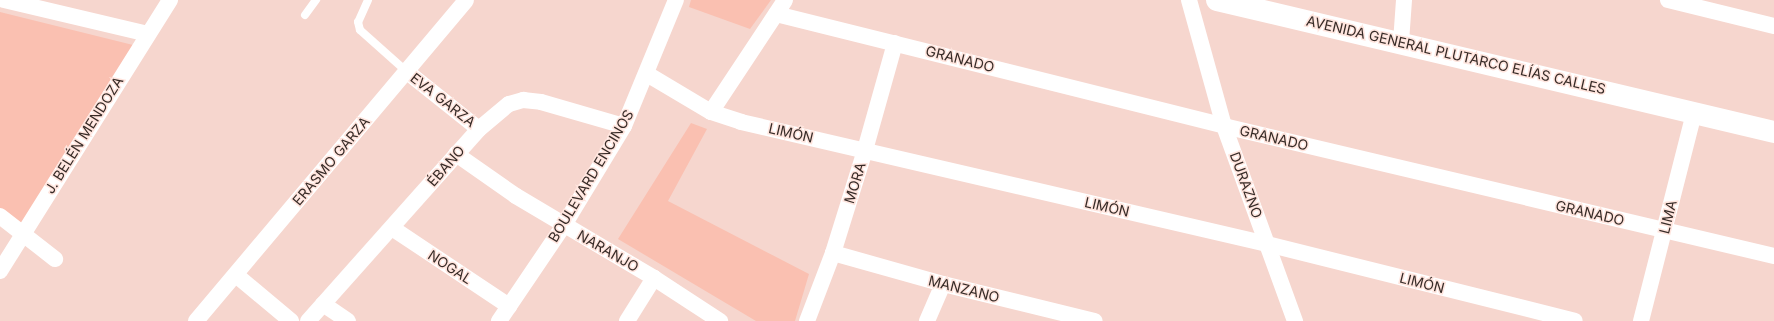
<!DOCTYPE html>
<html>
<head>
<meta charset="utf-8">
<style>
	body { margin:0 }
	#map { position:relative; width:1774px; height:321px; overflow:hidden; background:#f6d6ce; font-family:Inter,sans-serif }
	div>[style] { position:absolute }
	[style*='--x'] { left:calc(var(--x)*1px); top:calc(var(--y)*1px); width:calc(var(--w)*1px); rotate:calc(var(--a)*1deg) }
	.green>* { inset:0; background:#fac0b1 }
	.lane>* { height:8px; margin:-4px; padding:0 4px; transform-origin:4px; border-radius:4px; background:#fff }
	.street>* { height:16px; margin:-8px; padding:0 8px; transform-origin:8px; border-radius:8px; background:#fff }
	.secondary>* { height:22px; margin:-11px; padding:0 11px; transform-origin:11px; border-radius:11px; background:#fff }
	span { translate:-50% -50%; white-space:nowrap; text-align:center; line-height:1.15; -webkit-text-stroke:3px #ffe5de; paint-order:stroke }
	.street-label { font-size:14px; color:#372b27 }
</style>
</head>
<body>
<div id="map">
	<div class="green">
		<div style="clip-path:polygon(691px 0,771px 0,750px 29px,689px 7px)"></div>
		<div style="clip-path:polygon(0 12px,133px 45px,21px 226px,0 210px)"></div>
		<div style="clip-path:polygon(691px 123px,707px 129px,668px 201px,809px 274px,795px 321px,756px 321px,618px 239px)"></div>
	</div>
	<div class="lane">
		<div style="--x:368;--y:0;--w:24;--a:114"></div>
		<div style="--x:358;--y:22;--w:8;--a:76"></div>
		<div style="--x:360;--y:30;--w:62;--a:41.7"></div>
		<div style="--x:305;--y:15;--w:19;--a:-54"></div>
	</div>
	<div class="street">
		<div style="--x:4;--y:0;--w:148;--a:13.3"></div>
		<div style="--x:1189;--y:0;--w:131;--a:74.5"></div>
		<div style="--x:1224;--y:126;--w:208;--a:70"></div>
		<div style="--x:1668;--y:0;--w:109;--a:13.8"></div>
		<div style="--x:776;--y:14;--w:462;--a:14"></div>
		<div style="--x:1224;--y:126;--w:565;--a:13.3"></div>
		<div style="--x:1401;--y:42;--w:42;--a:-85.9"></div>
		<div style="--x:406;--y:71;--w:93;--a:38.5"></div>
		<div style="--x:647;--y:74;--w:74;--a:30.7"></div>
		<div style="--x:711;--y:112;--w:32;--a:18"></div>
		<div style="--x:741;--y:122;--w:540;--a:13.06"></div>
		<div style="--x:1267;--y:244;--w:317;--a:14"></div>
		<div style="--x:711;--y:112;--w:134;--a:-56.5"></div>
		<div style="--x:456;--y:154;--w:73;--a:35"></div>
		<div style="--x:516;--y:196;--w:161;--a:30.7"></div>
		<div style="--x:654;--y:278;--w:79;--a:33.1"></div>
		<div style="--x:0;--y:216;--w:70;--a:38"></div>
		<div style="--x:392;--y:228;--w:141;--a:33.7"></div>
		<div style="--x:833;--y:253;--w:114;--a:15.7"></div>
		<div style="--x:943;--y:284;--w:156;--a:13.7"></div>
		<div style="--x:0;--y:271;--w:320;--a:-57.9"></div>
		<div style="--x:236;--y:275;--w:72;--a:39.9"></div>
		<div style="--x:323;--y:304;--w:30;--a:34"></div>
		<div style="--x:196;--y:321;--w:419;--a:-49.9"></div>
		<div style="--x:308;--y:321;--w:257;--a:-48.3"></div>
		<div style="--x:479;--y:129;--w:39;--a:-40"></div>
		<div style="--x:509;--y:104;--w:15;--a:-16"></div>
		<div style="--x:523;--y:100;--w:18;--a:6"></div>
		<div style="--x:541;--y:102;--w:86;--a:16.1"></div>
		<div style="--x:499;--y:321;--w:116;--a:-55.9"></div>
		<div style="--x:564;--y:225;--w:116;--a:-58.8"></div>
		<div style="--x:624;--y:126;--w:136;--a:-67.6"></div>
		<div style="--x:627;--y:321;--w:51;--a:-57.9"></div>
		<div style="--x:807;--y:321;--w:73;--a:-69.1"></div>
		<div style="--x:833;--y:253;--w:108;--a:-72.7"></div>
		<div style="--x:865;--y:150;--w:111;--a:-74.3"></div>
		<div style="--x:927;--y:321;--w:40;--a:-66.6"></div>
		<div style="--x:1641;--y:321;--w:215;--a:-75.7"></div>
	</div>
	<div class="secondary">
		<div style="--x:1217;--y:0;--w:572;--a:13.33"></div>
	</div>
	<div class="street-label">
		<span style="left:1456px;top:55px;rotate:13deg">AVENIDA GENERAL PLUTARCO ELÍAS CALLES</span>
		<span style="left:960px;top:59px;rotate:14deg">GRANADO</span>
		<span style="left:443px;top:100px;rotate:38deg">EVA GARZA</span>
		<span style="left:791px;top:133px;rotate:13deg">LIMÓN</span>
		<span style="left:84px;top:135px;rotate:-58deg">J. BELÉN MENDOZA</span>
		<span style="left:1274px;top:138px;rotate:13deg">GRANADO</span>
		<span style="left:331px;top:161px;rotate:-50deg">ERASMO GARZA</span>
		<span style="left:446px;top:166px;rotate:-49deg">ÉBANO</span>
		<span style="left:591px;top:176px;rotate:-59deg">BOULEVARD ENCINOS</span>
		<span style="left:855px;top:183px;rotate:-73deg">MORA</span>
		<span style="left:1246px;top:185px;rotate:70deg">DURAZNO</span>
		<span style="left:1107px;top:207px;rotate:13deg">LIMÓN</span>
		<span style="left:1590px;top:213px;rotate:13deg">GRANADO</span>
		<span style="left:1668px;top:217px;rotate:-76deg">LIMA</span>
		<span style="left:608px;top:251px;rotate:30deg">NARANJO</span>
		<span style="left:450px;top:267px;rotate:33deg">NOGAL</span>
		<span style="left:1422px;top:283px;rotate:14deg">LIMÓN</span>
		<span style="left:964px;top:289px;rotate:14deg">MANZANO</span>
	</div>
</div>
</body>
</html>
